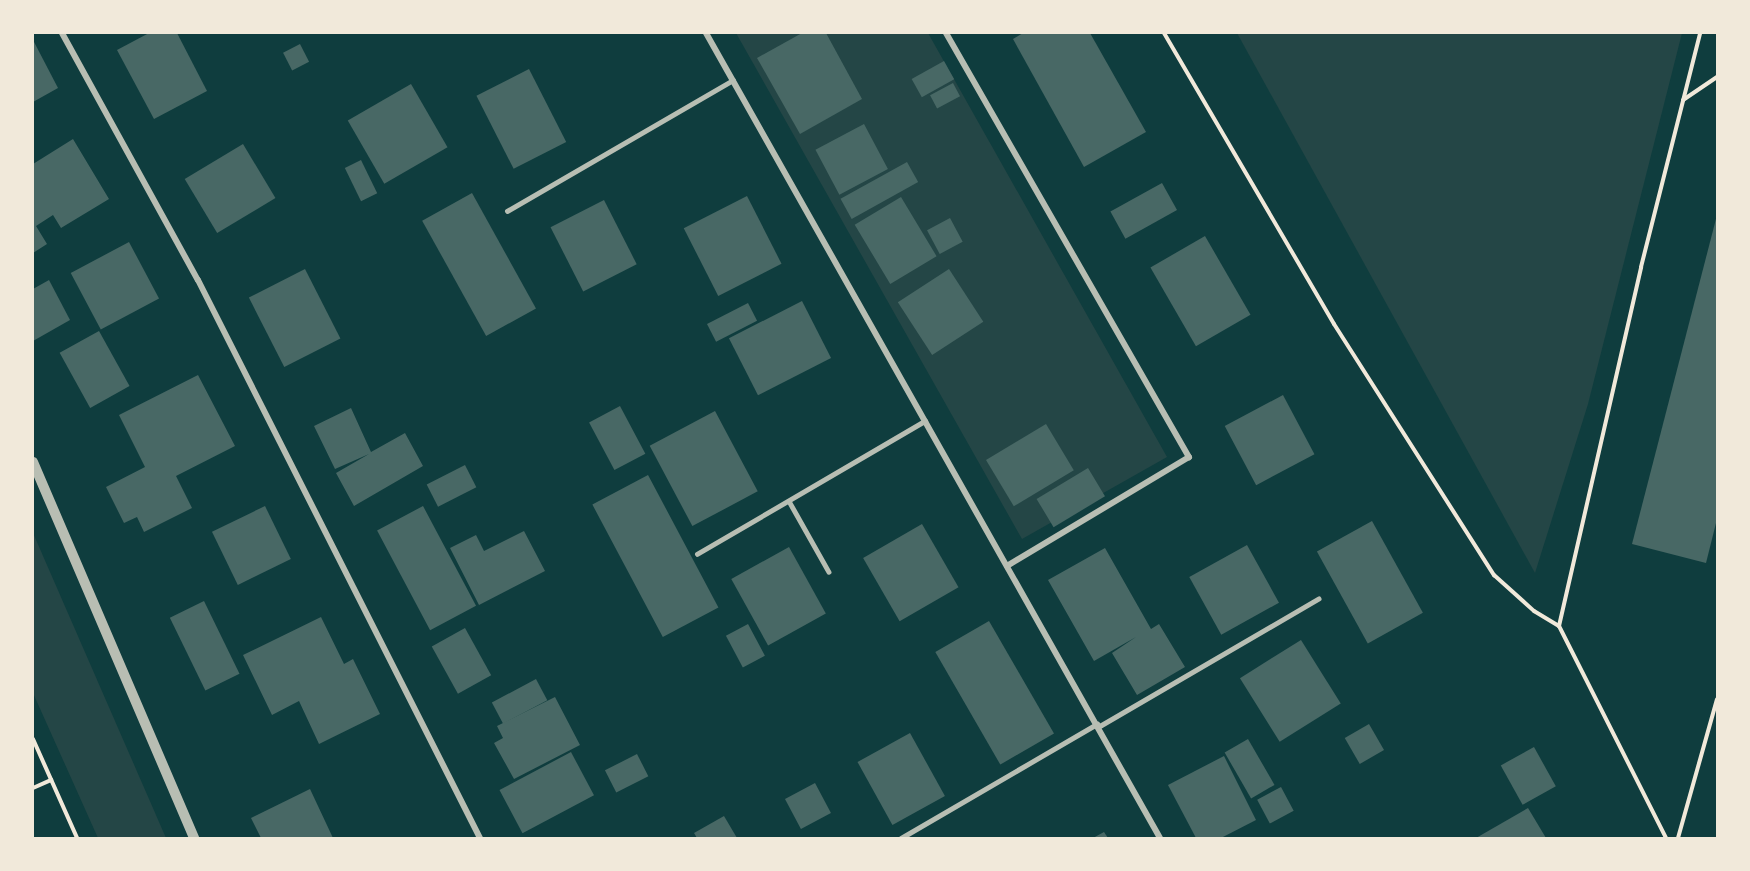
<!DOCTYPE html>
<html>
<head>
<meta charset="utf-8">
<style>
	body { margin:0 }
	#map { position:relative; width:1750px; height:871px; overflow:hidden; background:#0f3d3e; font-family:Mulish,sans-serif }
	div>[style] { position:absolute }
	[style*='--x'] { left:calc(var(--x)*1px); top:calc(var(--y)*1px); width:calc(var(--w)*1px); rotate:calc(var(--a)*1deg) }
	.green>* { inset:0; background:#244646 }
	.building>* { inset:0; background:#486865; transform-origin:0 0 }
	.path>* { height:4px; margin:-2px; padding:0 2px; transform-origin:2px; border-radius:2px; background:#f1e9da }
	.service>* { height:4.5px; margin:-2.25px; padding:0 2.25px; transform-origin:2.25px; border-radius:2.25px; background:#b8beb3 }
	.minor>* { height:6px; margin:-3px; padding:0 3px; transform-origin:3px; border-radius:3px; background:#b8beb3 }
	.tertiary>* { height:10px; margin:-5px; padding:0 5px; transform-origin:5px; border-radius:5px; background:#b8beb3 }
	span { translate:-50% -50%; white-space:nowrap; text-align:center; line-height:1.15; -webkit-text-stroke:4.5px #f1e9da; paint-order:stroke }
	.frame { position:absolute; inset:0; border:34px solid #f1e9da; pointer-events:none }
</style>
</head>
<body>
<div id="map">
	<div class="green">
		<div style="clip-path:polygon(736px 33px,928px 33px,1167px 457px,1022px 539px)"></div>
		<div style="clip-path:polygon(1237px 33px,1682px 33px,1588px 404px,1535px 573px)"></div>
		<div style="clip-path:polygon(33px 533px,166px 838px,98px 838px,33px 693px)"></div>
	</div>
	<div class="building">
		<div style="clip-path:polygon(149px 33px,177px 33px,207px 91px,154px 119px,117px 50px)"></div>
		<div style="clip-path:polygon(802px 33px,826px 33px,862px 99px,800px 134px,757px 58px)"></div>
		<div style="clip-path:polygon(1023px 33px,1090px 33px,1146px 132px,1084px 167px,1013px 39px)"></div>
		<div style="clip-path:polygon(33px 40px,58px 88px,33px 102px)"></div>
		<div style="left:300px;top:44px;width:20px;height:19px;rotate:63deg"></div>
		<div style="left:944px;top:61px;width:21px;height:37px;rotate:61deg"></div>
		<div style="left:529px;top:69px;width:82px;height:59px;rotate:63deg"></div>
		<div style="left:953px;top:83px;width:15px;height:26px;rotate:62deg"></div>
		<div style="left:411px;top:84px;width:73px;height:73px;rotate:60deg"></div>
		<div style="left:864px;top:124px;width:51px;height:55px;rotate:62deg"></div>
		<div style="clip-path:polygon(73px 139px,109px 199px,61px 228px,53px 215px,36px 226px,47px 244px,33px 253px,33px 164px)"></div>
		<div style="left:243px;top:144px;width:63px;height:68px;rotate:59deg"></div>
		<div style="left:361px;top:160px;width:37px;height:18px;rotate:64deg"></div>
		<div style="left:907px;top:162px;width:23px;height:76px;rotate:61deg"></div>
		<div style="left:1162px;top:183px;width:31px;height:59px;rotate:61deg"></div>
		<div style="left:472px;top:193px;width:132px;height:57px;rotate:61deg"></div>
		<div style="left:747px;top:196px;width:76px;height:71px;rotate:63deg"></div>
		<div style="left:901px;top:197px;width:69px;height:54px;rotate:59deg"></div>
		<div style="left:604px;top:200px;width:72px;height:60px;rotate:63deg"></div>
		<div style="clip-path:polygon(1717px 215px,1717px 519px,1706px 563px,1632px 544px)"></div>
		<div style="left:950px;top:218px;width:27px;height:26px;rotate:62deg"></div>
		<div style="left:1205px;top:236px;width:91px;height:63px;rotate:60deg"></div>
		<div style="left:129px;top:242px;width:64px;height:66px;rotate:62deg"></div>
		<div style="left:305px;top:269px;width:78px;height:63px;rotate:63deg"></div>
		<div style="left:949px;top:269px;width:63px;height:61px;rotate:57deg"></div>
		<div style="clip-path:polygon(49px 280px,70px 320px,33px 341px,33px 289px)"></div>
		<div style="left:802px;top:301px;width:64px;height:82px;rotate:63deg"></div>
		<div style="left:748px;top:303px;width:20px;height:46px;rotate:63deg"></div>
		<div style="left:99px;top:331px;width:63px;height:45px;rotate:61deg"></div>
		<div style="clip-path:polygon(198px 375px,235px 446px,176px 476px,192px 508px,144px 532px,137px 517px,124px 523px,106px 487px,145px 467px,119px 415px)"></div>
		<div style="left:1283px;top:395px;width:67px;height:66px;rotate:62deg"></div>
		<div style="left:620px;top:406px;width:54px;height:35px;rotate:62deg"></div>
		<div style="clip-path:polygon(351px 408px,371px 452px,405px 433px,423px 466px,354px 506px,336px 473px,369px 454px,335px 469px,314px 426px)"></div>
		<div style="left:715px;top:411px;width:91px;height:74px;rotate:62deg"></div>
		<div style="left:1046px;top:424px;width:54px;height:70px;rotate:59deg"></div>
		<div style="left:465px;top:465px;width:25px;height:43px;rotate:63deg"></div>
		<div style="left:1088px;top:468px;width:33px;height:60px;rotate:59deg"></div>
		<div style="left:648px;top:475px;width:150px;height:63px;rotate:62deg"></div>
		<div style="left:265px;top:506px;width:59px;height:59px;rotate:64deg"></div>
		<div style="left:423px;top:506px;width:113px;height:52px;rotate:62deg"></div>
		<div style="left:1372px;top:521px;width:105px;height:63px;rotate:61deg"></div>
		<div style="left:922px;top:524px;width:73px;height:68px;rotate:60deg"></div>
		<div style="clip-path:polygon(524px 531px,545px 571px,479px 605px,450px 548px,476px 535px,484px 551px)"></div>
		<div style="left:1247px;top:545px;width:66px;height:66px;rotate:61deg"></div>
		<div style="left:789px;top:547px;width:76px;height:66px;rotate:61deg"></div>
		<div style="clip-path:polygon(1105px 548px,1151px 629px,1159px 624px,1185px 667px,1137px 695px,1112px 653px,1136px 637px,1094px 661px,1048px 580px)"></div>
		<div style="left:204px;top:601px;width:81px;height:38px;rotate:64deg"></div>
		<div style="clip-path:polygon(321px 617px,344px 664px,353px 659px,380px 714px,319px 744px,299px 701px,272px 715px,243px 655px)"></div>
		<div style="left:989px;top:621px;width:130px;height:62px;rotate:60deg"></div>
		<div style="left:748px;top:624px;width:36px;height:25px;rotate:62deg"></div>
		<div style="left:465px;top:628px;width:54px;height:38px;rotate:61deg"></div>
		<div style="left:1301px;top:640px;width:75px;height:72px;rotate:58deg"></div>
		<div style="left:536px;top:679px;width:24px;height:50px;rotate:62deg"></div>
		<div style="clip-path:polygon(555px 697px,580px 745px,514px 779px,494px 743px,503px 738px,497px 726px)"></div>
		<div style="left:1369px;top:724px;width:30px;height:28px;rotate:60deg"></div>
		<div style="left:910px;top:733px;width:72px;height:60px;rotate:61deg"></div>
		<div style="left:1248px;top:739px;width:53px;height:27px;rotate:60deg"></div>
		<div style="left:1534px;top:747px;width:45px;height:38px;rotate:61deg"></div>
		<div style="left:571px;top:752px;width:49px;height:81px;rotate:62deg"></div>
		<div style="left:637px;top:754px;width:25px;height:36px;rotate:63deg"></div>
		<div style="clip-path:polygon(1224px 756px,1256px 820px,1221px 838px,1196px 838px,1168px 785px)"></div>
		<div style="left:815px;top:783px;width:34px;height:34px;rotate:62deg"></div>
		<div style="left:1281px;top:787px;width:27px;height:27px;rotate:62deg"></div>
		<div style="clip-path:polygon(310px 789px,333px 838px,261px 838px,251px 818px)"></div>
		<div style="clip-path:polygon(1528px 808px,1546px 838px,1476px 838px)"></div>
		<div style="clip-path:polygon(724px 816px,737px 838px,697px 838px,694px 833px)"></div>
		<div style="clip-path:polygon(1104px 832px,1108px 838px,1093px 838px)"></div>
	</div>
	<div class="path">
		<div style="--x:1164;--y:33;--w:337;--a:59.7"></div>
		<div style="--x:1334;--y:324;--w:298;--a:57.5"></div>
		<div style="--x:1494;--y:575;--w:54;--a:42"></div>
		<div style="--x:1534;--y:611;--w:29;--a:31"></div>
		<div style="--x:1559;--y:626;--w:237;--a:63.2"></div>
		<div style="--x:1683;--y:100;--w:41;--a:-34.1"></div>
		<div style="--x:1559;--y:626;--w:368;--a:-77.1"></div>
		<div style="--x:1641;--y:267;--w:241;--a:-75.8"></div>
		<div style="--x:33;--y:739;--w:108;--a:66"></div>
		<div style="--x:33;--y:788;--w:20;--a:-24"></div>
		<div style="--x:1678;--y:838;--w:144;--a:-74.3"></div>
	</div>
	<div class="service">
		<div style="--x:507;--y:211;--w:261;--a:-30.1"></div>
		<div style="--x:789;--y:501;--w:81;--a:60.6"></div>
		<div style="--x:697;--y:554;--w:264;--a:-30.3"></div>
		<div style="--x:1098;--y:727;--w:255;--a:-30.2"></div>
		<div style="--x:901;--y:838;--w:227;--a:-30.2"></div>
	</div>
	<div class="minor">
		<div style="--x:62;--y:33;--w:282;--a:61.2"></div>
		<div style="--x:198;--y:280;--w:625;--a:63.19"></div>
		<div style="--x:706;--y:33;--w:924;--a:60.58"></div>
		<div style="--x:946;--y:33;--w:489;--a:60.2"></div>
		<div style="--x:1189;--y:457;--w:212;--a:149.1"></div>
	</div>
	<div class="tertiary">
		<div style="--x:33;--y:462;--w:409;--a:66.8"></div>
	</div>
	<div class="frame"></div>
</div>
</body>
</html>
